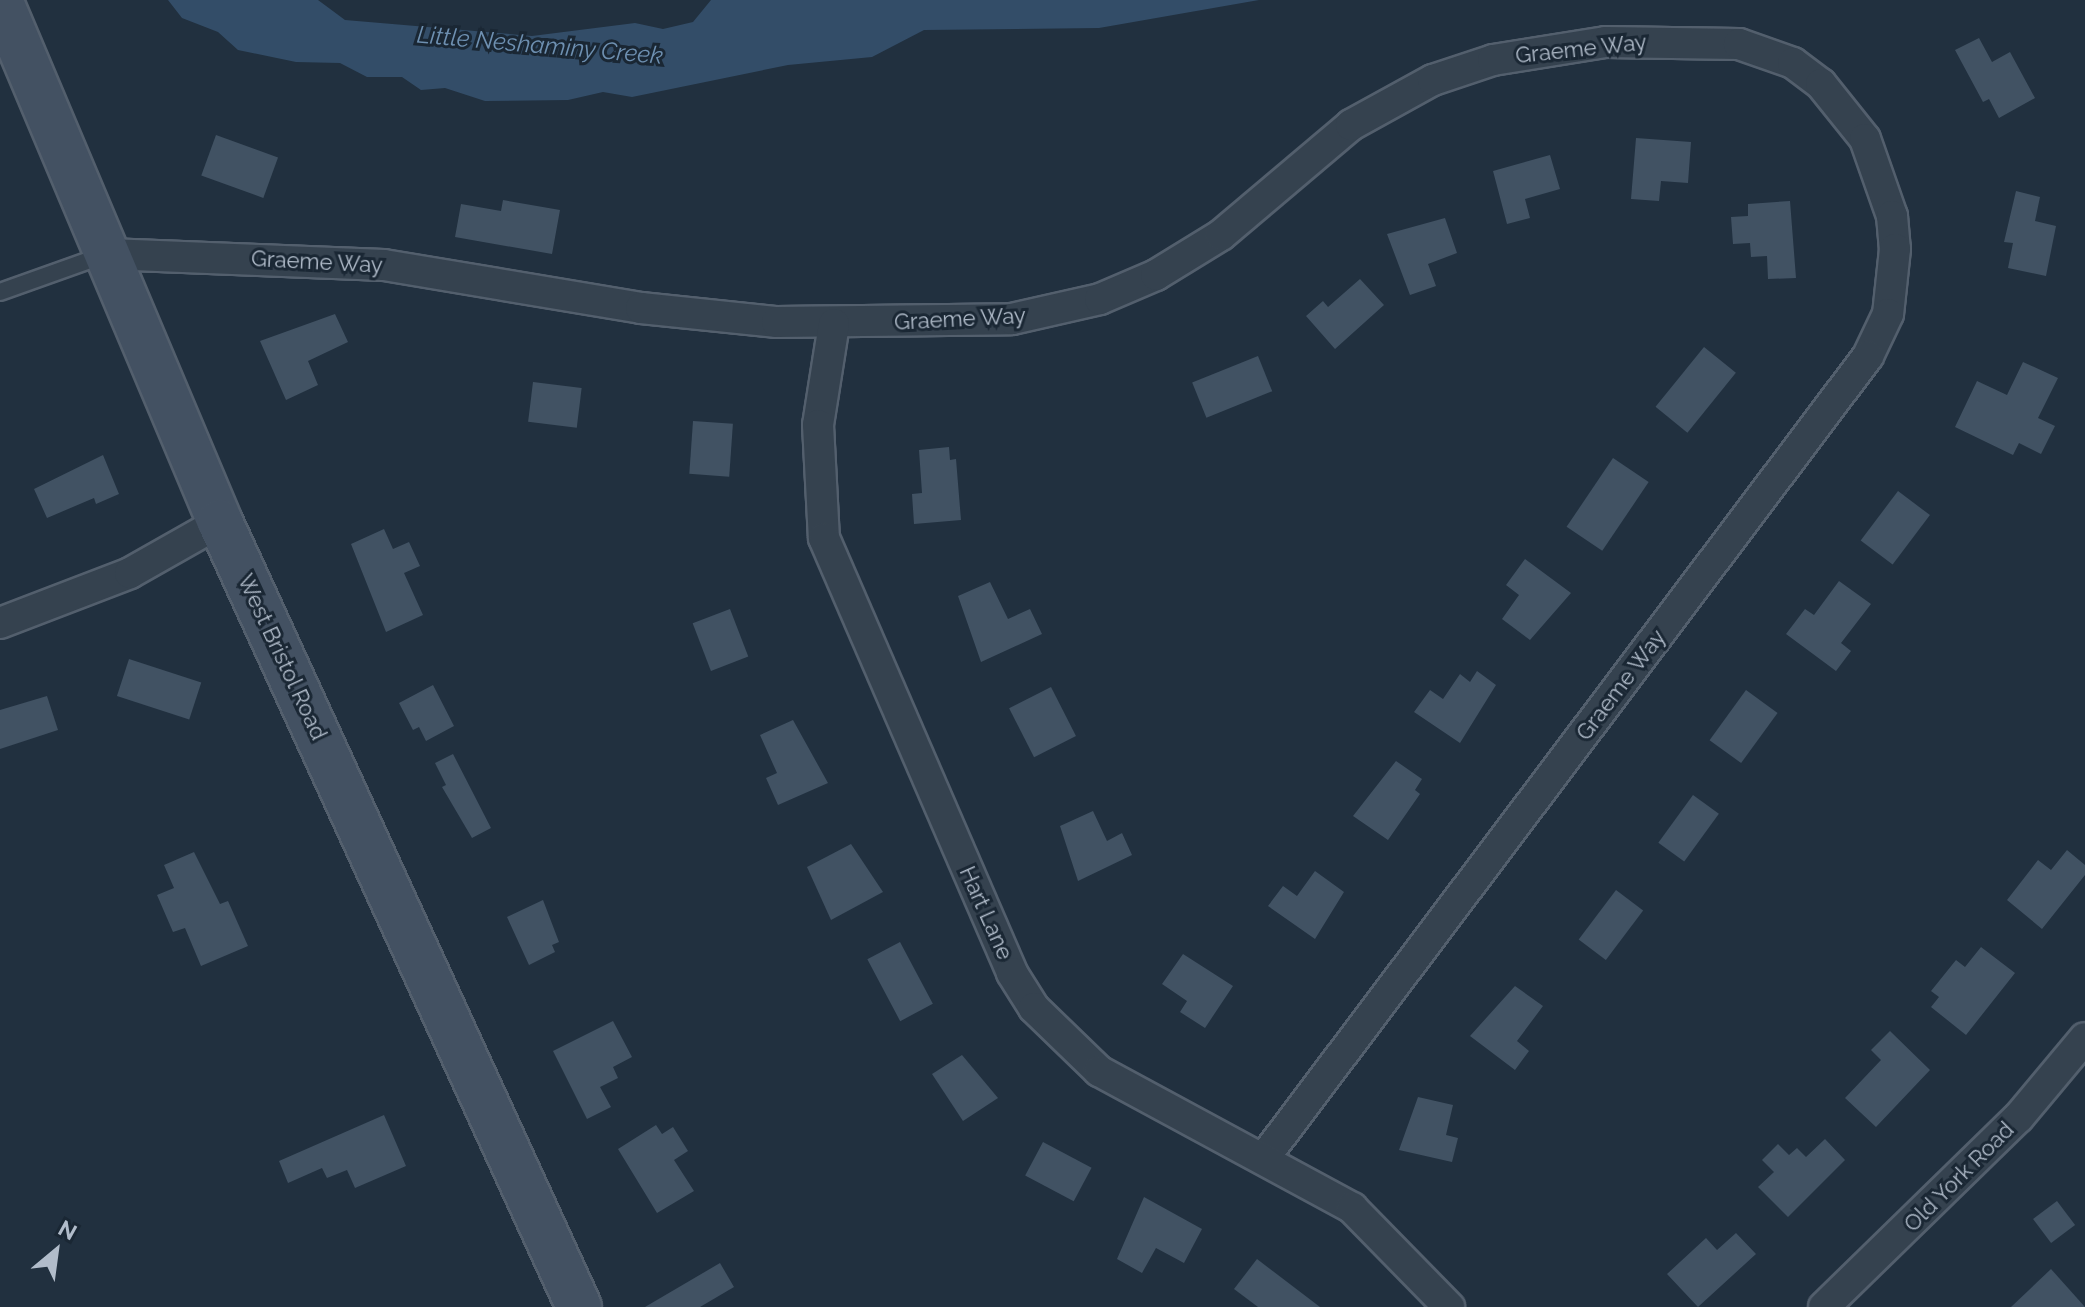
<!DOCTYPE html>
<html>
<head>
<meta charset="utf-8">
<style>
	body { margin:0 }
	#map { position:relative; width:2085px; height:1307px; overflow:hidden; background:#21303f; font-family:Raleway,sans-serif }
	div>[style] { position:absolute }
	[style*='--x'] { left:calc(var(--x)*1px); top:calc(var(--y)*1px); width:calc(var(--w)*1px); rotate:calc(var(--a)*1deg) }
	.water>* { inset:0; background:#334d68 }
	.building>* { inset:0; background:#415263; transform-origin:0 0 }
	.roads { filter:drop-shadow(2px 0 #535f6d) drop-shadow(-2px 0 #535f6d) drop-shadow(0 2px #535f6d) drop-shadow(0 -2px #535f6d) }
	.lane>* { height:16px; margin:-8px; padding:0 8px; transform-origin:8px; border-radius:8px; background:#35424f }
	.street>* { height:30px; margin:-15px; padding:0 15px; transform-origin:15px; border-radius:15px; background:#35424f }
	.secondary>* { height:44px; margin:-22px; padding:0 22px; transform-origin:22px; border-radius:22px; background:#435162 }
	span { translate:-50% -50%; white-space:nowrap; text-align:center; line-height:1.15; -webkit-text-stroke:6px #1a2734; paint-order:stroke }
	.street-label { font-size:22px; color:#b1bcca }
	.water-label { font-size:24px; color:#6e90b1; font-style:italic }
	.north { position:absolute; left:16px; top:1211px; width:80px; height:80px; -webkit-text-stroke:6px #1a2734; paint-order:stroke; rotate:29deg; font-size:22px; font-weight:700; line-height:32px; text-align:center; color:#b1bcca }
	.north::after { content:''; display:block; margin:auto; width:28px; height:36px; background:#b1bcca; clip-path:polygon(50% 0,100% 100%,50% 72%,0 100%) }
</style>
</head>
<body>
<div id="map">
	<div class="water">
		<div style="clip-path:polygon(168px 0,318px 0,345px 20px,532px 36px,635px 23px,663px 29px,693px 22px,711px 0,1259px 0,1099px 28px,924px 30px,872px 57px,788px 65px,632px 97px,603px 92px,568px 100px,485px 101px,445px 88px,421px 90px,402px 77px,367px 77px,340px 63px,296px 62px,238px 50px,218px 32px,182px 18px)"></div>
	</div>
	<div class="building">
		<div style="clip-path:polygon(1979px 38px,1992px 62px,2010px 52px,2035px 98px,1999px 118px,1989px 99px,1983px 102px,1955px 50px)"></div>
		<div style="left:216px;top:135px;width:66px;height:43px;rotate:20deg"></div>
		<div style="clip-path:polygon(1636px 138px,1691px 142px,1688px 183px,1661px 181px,1659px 201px,1631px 199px)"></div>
		<div style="clip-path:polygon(1550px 155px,1560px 189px,1525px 199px,1530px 218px,1507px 224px,1493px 171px)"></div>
		<div style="clip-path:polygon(2016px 191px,2040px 197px,2035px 221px,2056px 226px,2046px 276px,2008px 268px,2013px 243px,2004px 242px)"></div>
		<div style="clip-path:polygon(503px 200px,560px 210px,552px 254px,455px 237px,461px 204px,501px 211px)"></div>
		<div style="clip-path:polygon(1790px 201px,1796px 278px,1768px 279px,1767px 256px,1751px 257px,1750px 243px,1733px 244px,1731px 217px,1748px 216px,1748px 204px)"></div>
		<div style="clip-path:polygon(1445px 218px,1457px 253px,1428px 264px,1436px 286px,1410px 295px,1387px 234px)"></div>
		<div style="clip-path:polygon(1360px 279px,1384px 305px,1335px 349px,1306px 316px,1323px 301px,1328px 307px)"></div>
		<div style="clip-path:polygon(335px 314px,348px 342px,308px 361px,318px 385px,286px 400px,260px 341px)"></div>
		<div style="left:1704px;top:347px;width:41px;height:77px;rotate:39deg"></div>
		<div style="left:1258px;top:356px;width:38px;height:71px;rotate:68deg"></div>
		<div style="clip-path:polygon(2023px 362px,2058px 378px,2038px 418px,2055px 426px,2041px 454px,2019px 443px,2013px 455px,1955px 427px,1977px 381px,2007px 395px)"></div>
		<div style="left:533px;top:382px;width:49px;height:40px;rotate:7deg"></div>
		<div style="left:693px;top:421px;width:40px;height:53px;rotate:4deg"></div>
		<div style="clip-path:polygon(949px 447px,950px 460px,956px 459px,961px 520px,914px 524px,912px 494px,922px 493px,919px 450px)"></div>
		<div style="clip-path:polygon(103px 455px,119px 494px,96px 504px,94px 498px,47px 518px,34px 489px)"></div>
		<div style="left:1613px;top:458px;width:43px;height:83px;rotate:34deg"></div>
		<div style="left:1898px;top:491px;width:40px;height:62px;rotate:37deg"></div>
		<div style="clip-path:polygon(384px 529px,393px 549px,409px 542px,420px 566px,404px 573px,423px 615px,386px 632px,351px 544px)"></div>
		<div style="clip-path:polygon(1525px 559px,1571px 593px,1530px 640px,1502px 619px,1519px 595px,1506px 585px)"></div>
		<div style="clip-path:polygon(1839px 581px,1871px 604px,1841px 643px,1851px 651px,1836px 671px,1786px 634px,1805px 609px,1814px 615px)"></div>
		<div style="clip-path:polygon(990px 582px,1008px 619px,1030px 609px,1042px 634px,981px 662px,958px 596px)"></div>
		<div style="left:730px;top:609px;width:51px;height:40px;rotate:69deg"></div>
		<div style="left:129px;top:659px;width:76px;height:39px;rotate:18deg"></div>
		<div style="clip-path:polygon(1477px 671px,1496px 685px,1460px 743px,1414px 712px,1430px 690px,1443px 699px,1460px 674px,1470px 682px)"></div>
		<div style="clip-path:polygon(433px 685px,454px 726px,426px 741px,419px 727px,413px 730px,399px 703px)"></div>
		<div style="left:1051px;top:687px;width:55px;height:47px;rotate:63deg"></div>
		<div style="left:1746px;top:690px;width:39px;height:62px;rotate:36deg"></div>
		<div style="clip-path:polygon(47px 696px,58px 730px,0 749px,0 710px)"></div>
		<div style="clip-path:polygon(793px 720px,828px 783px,778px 805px,766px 778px,777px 773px,760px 735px)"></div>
		<div style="clip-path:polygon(453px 754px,491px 828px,472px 838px,442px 787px,446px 785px,435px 763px)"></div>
		<div style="clip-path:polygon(1396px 761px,1422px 779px,1415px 790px,1420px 794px,1388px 840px,1353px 816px)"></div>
		<div style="left:1693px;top:795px;width:32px;height:59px;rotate:36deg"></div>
		<div style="clip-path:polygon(1093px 811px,1107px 841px,1122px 833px,1132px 855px,1078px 881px,1060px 826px)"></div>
		<div style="clip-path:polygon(851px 844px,883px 892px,831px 920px,807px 867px)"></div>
		<div style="clip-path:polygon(2067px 850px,2085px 865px,2085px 875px,2042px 929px,2007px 900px,2038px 860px,2051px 870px)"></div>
		<div style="clip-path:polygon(194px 852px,220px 904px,228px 901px,248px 946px,201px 966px,185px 928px,173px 932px,157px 895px,174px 888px,164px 865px)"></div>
		<div style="clip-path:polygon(1315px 871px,1344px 892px,1315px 939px,1268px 906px,1283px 886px,1297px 896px)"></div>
		<div style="left:1616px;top:890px;width:34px;height:62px;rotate:37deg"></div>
		<div style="clip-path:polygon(543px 900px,559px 942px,552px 945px,555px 952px,529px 965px,507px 917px)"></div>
		<div style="left:900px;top:942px;width:70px;height:37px;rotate:62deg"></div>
		<div style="clip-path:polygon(1981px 947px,2015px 973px,1966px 1035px,1931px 1007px,1939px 997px,1931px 991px,1956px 960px,1965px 967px)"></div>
		<div style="clip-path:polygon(1183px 954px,1233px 986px,1205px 1028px,1180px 1012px,1187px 1001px,1162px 984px)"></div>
		<div style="clip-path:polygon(1515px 986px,1543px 1006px,1517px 1041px,1529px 1051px,1515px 1070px,1470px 1036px)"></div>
		<div style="clip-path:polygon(613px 1021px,632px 1057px,613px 1067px,618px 1078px,600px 1087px,611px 1107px,587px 1119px,553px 1051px)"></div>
		<div style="clip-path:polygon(1890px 1031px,1930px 1070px,1876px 1127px,1845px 1098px,1881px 1060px,1871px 1050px)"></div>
		<div style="clip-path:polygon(962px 1055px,998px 1098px,963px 1121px,932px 1074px)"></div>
		<div style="clip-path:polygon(1418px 1097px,1453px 1105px,1446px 1135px,1458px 1138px,1452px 1162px,1399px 1150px)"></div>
		<div style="clip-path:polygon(384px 1115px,406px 1166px,355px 1188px,347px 1170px,327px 1178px,322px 1168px,288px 1183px,279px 1161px)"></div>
		<div style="clip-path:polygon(656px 1125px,662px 1134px,673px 1127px,688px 1151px,674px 1160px,694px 1191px,657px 1213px,618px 1149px)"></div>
		<div style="clip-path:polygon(1825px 1139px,1845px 1160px,1788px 1217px,1758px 1187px,1774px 1172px,1762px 1160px,1778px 1144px,1789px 1155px,1797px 1148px,1806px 1157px)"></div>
		<div style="left:1043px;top:1142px;width:55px;height:38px;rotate:28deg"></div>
		<div style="clip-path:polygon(1144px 1197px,1202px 1229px,1184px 1263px,1156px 1248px,1142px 1273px,1117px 1259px)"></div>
		<div style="left:2057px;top:1201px;width:30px;height:30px;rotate:53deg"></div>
		<div style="clip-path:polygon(1736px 1233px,1756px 1254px,1698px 1307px,1667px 1274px,1706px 1238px,1717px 1250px)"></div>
		<div style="clip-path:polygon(1257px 1259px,1320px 1307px,1258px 1307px,1234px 1289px)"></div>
		<div style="clip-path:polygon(720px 1263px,734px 1287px,700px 1307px,645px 1307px)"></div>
		<div style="clip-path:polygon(2051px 1269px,2085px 1307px,2011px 1307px)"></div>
	</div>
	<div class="roads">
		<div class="lane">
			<div style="--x:0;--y:292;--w:114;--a:-19.6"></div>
		</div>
		<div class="street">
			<div style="--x:108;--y:254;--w:276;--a:2.3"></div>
			<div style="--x:384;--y:265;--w:261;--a:9.5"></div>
			<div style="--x:641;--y:308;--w:137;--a:5.9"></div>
			<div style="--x:777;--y:322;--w:235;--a:-0.7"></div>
			<div style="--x:1012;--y:319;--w:90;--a:-12.8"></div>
			<div style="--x:1100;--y:299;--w:61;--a:-23.2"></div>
			<div style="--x:1156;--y:275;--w:76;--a:-31.6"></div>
			<div style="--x:1221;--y:235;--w:170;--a:-40.2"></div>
			<div style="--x:1351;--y:125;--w:94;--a:-28.8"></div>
			<div style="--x:1433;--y:80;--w:63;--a:-18.4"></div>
			<div style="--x:1493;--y:60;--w:114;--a:-9.1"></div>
			<div style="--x:1606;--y:42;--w:133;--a:0.9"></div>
			<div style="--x:1739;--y:44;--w:57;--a:19.4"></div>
			<div style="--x:1793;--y:63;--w:35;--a:37"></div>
			<div style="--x:1821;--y:84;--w:70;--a:51.3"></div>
			<div style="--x:1865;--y:139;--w:82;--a:70.7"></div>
			<div style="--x:1892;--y:216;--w:33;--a:85"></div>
			<div style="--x:1895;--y:249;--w:65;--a:96.1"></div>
			<div style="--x:1888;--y:314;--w:47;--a:115.5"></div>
			<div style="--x:1868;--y:356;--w:1004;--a:126.98"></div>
			<div style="--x:834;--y:324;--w:102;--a:99"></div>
			<div style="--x:818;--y:425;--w:113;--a:87"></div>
			<div style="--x:824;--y:538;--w:474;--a:66.6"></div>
			<div style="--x:1012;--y:973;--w:41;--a:57.8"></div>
			<div style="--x:1034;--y:1008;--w:91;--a:44.1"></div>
			<div style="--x:1099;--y:1071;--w:288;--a:28.4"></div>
			<div style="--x:1352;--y:1208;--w:139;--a:45.6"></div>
			<div style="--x:0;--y:623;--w:139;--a:-21"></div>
			<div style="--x:130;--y:573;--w:103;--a:-29.5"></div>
			<div style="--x:1824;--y:1307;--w:271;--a:-44.3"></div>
			<div style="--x:2018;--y:1118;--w:104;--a:-50.1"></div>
		</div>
		<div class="secondary">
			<div style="--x:0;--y:0;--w:566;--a:67.15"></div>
			<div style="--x:220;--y:522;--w:863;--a:65.42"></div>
		</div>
	</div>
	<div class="street-label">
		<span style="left:1581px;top:49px;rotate:-6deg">Graeme Way</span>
		<span style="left:317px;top:262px;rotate:3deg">Graeme Way</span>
		<span style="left:960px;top:319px;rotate:-3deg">Graeme Way</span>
		<span style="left:282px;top:657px;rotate:65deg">West Bristol Road</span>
		<span style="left:1621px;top:685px;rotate:-53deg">Graeme Way</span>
		<span style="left:986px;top:913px;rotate:66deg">Hart Lane</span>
		<span style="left:1959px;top:1177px;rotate:-45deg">Old York Road</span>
	</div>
	<div class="water-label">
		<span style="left:540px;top:45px;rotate:5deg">Little Neshaminy Creek</span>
	</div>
	<div class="north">N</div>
</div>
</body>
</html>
